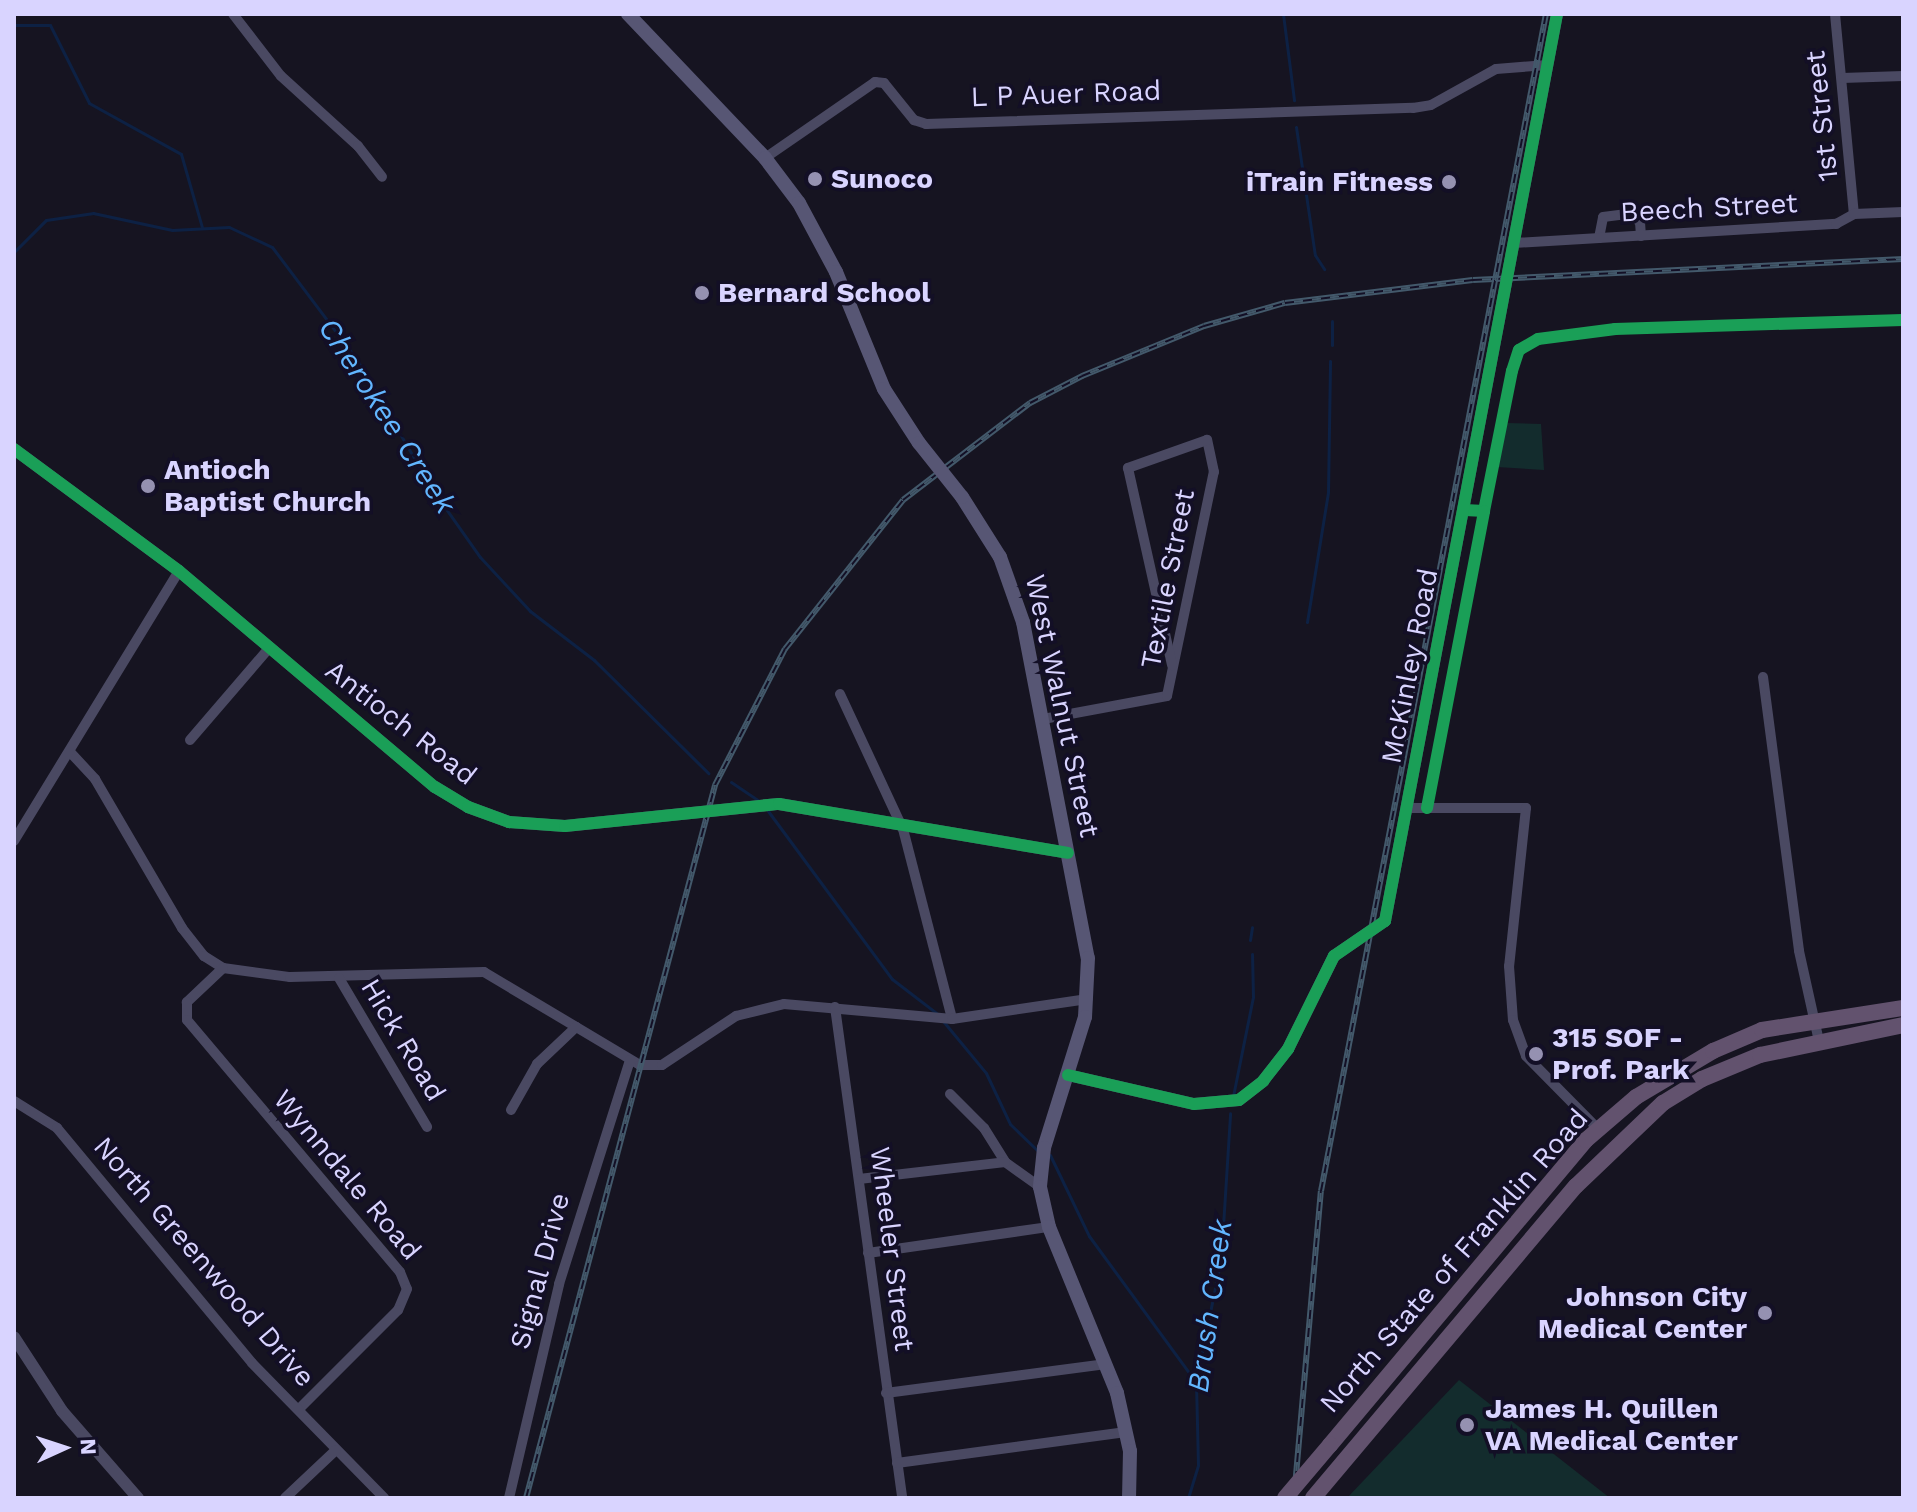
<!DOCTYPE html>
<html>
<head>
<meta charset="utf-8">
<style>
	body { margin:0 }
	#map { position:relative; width:1917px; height:1512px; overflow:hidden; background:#161421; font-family:"Work Sans",sans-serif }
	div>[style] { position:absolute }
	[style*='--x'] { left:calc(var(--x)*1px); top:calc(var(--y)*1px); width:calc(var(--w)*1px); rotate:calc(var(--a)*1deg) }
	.green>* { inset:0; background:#132c2d }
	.stream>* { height:3px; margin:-1.5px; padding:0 1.5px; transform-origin:1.5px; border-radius:1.5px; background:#0d2144 }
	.minor>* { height:10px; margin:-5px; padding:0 5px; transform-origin:5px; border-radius:5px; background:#4a4962 }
	.tertiary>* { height:12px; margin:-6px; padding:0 6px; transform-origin:6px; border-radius:6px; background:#4a4962 }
	.secondary>* { height:14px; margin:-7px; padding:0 7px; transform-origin:7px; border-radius:7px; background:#575674 }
	.trunk>* { height:16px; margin:-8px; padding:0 8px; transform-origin:8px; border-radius:8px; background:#62526e }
	.rail>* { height:6px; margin-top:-3px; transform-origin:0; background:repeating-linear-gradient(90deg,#130f26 0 9px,#43596b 0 18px); box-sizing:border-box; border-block:2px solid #43596b }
	.secondary-bridge>* { height:14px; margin:-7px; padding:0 7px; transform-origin:7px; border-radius:7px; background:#575674 }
	.trunk-bridge>* { height:16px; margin:-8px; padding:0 8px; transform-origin:8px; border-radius:8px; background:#62526e }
	.cycleway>* { height:12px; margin:-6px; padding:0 6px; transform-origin:6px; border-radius:6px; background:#1a9f57 }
	.dots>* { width:22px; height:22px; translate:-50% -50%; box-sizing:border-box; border:4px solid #130f26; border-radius:50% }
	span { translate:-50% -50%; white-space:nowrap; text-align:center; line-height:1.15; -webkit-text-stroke:7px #130f26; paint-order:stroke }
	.street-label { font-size:28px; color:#d9d4ff }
	.poi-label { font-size:28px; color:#d9d4ff; font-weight:700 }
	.left { translate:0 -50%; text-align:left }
	.right { translate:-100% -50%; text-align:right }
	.water-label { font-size:30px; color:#62b6ff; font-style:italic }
	.frame { position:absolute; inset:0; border:16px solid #d9d4ff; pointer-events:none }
	.north { position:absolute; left:24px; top:1408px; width:80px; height:80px; -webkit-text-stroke:6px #130f26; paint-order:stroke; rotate:87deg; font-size:22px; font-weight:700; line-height:32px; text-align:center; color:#d9d4ff }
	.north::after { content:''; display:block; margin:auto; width:28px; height:36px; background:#d9d4ff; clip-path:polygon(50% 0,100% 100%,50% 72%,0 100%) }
</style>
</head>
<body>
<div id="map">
	<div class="green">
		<div style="clip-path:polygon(1506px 423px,1541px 424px,1544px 470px,1497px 467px)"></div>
		<div style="clip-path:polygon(1459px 1380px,1610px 1498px,1347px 1498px)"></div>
	</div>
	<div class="stream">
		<div style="--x:1283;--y:14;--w:87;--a:82.7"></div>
		<div style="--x:14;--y:25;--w:36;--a:0"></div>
		<div style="--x:50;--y:25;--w:87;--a:63.4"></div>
		<div style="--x:89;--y:103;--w:105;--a:29"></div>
		<div style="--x:181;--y:154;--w:76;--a:74"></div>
		<div style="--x:1296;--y:127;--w:129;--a:81.6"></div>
		<div style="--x:1315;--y:255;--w:17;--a:57"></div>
		<div style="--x:14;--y:252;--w:45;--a:-45"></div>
		<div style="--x:46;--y:220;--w:48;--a:-8.5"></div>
		<div style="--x:93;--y:213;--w:81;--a:12.1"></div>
		<div style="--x:172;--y:230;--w:57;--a:-3"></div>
		<div style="--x:229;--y:227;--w:47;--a:24.9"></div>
		<div style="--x:272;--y:247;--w:141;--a:53"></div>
		<div style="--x:357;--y:360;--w:149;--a:59.8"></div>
		<div style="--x:432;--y:489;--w:83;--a:54.8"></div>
		<div style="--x:480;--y:557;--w:74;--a:47.2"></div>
		<div style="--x:530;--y:611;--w:81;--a:37.4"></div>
		<div style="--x:594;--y:660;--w:161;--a:44.7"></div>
		<div style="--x:1332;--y:345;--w:24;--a:-90"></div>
		<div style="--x:1307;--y:622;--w:132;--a:-80.8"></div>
		<div style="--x:1328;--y:492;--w:131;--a:-89.1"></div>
		<div style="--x:731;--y:782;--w:36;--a:34"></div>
		<div style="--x:768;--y:811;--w:209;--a:53.6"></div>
		<div style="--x:892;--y:979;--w:59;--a:37.5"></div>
		<div style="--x:1250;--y:940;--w:13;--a:-81"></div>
		<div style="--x:943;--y:1021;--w:67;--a:50.4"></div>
		<div style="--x:986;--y:1073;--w:56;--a:64.8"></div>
		<div style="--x:1010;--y:1124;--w:40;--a:44"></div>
		<div style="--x:1233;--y:1096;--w:101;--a:-78.6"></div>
		<div style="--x:1253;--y:997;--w:43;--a:-91.3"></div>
		<div style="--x:1050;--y:1155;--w:90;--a:64.3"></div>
		<div style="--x:1089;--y:1236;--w:181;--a:53.8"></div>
		<div style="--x:1188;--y:1498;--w:34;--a:-73"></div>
		<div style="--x:1198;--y:1465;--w:83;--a:-91.4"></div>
		<div style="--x:1196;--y:1382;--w:126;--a:-78.6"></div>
		<div style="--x:1221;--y:1258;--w:145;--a:-86.4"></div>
	</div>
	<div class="minor">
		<div style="--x:233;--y:14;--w:78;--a:52.3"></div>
		<div style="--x:281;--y:76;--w:104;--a:42.3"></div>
		<div style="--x:358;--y:146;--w:39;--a:52"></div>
		<div style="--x:1835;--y:14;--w:201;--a:84.6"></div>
		<div style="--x:1842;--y:78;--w:61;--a:-1.9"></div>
		<div style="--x:765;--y:158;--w:134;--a:-34.6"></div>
		<div style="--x:875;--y:82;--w:9;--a:6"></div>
		<div style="--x:884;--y:83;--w:48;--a:51"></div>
		<div style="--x:914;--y:120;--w:13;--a:18"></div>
		<div style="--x:926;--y:124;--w:487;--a:-1.9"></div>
		<div style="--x:1413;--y:108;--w:18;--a:-9"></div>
		<div style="--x:1431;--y:105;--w:74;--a:-29"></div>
		<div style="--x:1496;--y:69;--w:51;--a:-4.5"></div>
		<div style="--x:1599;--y:238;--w:21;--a:-79"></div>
		<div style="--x:1603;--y:217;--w:26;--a:-7"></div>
		<div style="--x:1629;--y:214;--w:14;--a:36"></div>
		<div style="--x:1640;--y:222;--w:14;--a:86"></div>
		<div style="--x:1514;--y:243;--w:323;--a:-3.4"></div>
		<div style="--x:1836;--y:224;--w:21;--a:-29"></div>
		<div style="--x:1854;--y:214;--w:49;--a:-2.3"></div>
		<div style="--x:1763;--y:677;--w:276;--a:82.5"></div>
		<div style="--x:1799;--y:951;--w:92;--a:77.5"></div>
		<div style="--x:840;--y:694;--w:149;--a:65"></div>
		<div style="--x:903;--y:829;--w:196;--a:75.5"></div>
		<div style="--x:1043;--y:719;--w:126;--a:-10.5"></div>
		<div style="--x:1167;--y:696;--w:229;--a:-78.2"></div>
		<div style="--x:1214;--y:472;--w:33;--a:-102"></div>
		<div style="--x:1207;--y:440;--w:84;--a:160.5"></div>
		<div style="--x:1128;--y:468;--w:202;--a:77.4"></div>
		<div style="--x:190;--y:740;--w:121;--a:-49.3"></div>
		<div style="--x:70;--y:752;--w:37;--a:47"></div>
		<div style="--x:95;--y:779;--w:173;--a:59.7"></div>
		<div style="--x:182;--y:928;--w:36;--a:52"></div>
		<div style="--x:204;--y:956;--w:22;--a:32"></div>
		<div style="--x:223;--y:968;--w:68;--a:7.7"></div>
		<div style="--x:290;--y:977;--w:194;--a:-1.5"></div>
		<div style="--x:484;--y:972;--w:182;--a:30.8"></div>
		<div style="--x:640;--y:1065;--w:22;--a:0"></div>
		<div style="--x:662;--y:1065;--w:89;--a:-33.5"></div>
		<div style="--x:736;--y:1016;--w:49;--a:-14"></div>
		<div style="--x:784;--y:1004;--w:169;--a:5.1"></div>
		<div style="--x:952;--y:1019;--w:137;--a:-8.4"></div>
		<div style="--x:1408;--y:808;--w:118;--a:0"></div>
		<div style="--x:1526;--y:808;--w:159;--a:96.1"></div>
		<div style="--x:1509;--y:966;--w:54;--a:85.8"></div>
		<div style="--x:1513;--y:1020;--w:38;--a:70"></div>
		<div style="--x:1526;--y:1056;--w:103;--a:45.4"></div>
		<div style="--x:14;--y:841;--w:316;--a:-58.6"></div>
		<div style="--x:223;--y:968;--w:50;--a:136.6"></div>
		<div style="--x:187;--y:1002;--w:18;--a:90"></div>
		<div style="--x:187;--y:1020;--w:330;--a:49.8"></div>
		<div style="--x:400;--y:1272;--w:18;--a:68"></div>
		<div style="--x:407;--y:1289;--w:23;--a:113"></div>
		<div style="--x:398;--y:1310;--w:140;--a:135"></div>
		<div style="--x:339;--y:978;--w:173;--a:59.4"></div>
		<div style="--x:835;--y:1007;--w:496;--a:82.2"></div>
		<div style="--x:950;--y:1094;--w:48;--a:45"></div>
		<div style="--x:984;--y:1128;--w:40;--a:58"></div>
		<div style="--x:1005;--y:1162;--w:43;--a:35.5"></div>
		<div style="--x:14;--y:1101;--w:51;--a:32.1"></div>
		<div style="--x:57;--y:1128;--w:305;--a:50.3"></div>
		<div style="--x:252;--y:1363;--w:189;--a:45.6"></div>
		<div style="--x:511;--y:1110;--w:53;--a:-60.5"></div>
		<div style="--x:537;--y:1064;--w:54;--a:-43.5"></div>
		<div style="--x:859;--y:1179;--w:147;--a:-6.6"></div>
		<div style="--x:868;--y:1253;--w:183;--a:-8.2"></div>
		<div style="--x:886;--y:1393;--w:222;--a:-7.5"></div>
		<div style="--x:897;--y:1463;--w:231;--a:-7.7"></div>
		<div style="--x:285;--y:1498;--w:70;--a:-43.3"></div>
		<div style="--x:509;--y:1498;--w:220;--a:-76.8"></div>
		<div style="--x:559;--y:1284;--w:235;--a:-72.4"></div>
	</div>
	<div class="tertiary">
		<div style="--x:14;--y:449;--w:205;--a:36.5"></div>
		<div style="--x:179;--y:571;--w:335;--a:40.2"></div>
		<div style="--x:435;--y:787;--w:39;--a:31"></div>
		<div style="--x:468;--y:807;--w:44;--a:20.1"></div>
		<div style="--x:509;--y:822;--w:56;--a:4.1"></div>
		<div style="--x:565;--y:826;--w:215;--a:-5.9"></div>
		<div style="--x:779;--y:804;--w:293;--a:9.6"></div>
		<div style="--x:1068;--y:1075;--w:129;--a:13"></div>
		<div style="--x:1194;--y:1104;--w:45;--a:-5.1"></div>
		<div style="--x:1239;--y:1100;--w:31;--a:-38"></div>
		<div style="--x:1263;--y:1081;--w:41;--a:-52"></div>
		<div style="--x:1288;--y:1049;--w:104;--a:-63.7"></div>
		<div style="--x:1334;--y:956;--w:62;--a:-34.5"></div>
		<div style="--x:1385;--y:921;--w:923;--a:-79.26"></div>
		<div style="--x:14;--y:1337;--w:88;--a:57"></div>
		<div style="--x:62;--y:1411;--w:116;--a:48.9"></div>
	</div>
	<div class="secondary">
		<div style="--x:628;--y:14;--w:199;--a:46.4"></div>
		<div style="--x:765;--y:158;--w:56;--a:52.9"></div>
		<div style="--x:799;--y:203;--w:78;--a:61.8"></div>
		<div style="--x:836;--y:272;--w:126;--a:67.7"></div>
		<div style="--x:884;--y:389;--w:64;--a:57.1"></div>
		<div style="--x:962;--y:497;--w:71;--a:57.7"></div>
		<div style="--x:1000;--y:557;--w:69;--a:70.5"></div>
		<div style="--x:1023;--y:622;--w:342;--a:79.1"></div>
		<div style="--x:1088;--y:958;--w:59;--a:92.9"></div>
		<div style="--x:1085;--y:1017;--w:137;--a:107.4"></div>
		<div style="--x:1044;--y:1148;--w:39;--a:96"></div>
		<div style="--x:1040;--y:1187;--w:41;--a:77.3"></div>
		<div style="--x:1049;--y:1227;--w:179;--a:67.7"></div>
		<div style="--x:1117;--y:1393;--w:59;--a:77.4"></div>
		<div style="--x:1130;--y:1451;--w:47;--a:91.2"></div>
	</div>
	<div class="trunk">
		<div style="--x:1330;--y:1445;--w:398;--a:-50"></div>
		<div style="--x:1586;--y:1140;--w:66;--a:-40.7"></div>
		<div style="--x:1636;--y:1097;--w:90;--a:-30.9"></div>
		<div style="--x:1713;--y:1051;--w:53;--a:-23.2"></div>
		<div style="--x:1762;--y:1030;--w:143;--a:-8.9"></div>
		<div style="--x:1313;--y:1498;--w:408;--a:-49.9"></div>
		<div style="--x:1576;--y:1186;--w:120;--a:-43.7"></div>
		<div style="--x:1663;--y:1103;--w:46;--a:-31.6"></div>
		<div style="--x:1702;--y:1079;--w:63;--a:-22.5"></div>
		<div style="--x:1760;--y:1055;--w:146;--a:-11.8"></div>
	</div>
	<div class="rail">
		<div style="--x:526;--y:1498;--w:738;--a:-75.15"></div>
		<div style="--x:715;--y:785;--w:153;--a:-62.8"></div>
		<div style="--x:785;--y:649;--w:190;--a:-51.6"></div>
		<div style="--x:903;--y:500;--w:160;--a:-37.4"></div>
		<div style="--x:1030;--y:403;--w:59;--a:-27.4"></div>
		<div style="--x:1082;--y:376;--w:132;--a:-22.3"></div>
		<div style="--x:1204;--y:326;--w:84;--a:-15.9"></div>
		<div style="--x:1285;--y:303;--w:189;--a:-7"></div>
		<div style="--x:1473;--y:280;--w:431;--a:-2.8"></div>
		<div style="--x:1294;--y:1498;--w:308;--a:-85"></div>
		<div style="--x:1321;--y:1191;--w:1198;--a:-79.18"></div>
	</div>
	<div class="secondary-bridge">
		<div style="--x:919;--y:443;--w:69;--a:51.5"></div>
	</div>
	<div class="trunk-bridge">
		<div style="--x:1285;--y:1498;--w:70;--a:-49.7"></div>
	</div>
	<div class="cycleway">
		<div style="--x:14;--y:449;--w:205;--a:36.5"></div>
		<div style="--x:179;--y:571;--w:335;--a:40.2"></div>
		<div style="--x:435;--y:787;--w:39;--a:31"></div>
		<div style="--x:468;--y:807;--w:44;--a:20.1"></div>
		<div style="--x:509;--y:822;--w:56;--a:4.1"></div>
		<div style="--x:565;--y:826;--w:215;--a:-5.9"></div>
		<div style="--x:779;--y:804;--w:293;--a:9.6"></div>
		<div style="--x:1465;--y:510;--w:19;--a:3"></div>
		<div style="--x:1484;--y:511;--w:143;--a:-78.7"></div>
		<div style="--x:1512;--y:371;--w:22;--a:-72"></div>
		<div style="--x:1519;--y:350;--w:22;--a:-30"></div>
		<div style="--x:1538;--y:339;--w:78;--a:-7.4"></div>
		<div style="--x:1615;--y:329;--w:288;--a:-1.8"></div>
		<div style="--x:1427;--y:808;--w:302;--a:-79.1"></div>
		<div style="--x:1068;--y:1075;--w:129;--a:13"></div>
		<div style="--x:1194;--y:1104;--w:45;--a:-5.1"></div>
		<div style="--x:1239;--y:1100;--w:31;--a:-38"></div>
		<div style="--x:1263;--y:1081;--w:41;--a:-52"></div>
		<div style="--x:1288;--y:1049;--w:104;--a:-63.7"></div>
		<div style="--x:1334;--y:956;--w:62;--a:-34.5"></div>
		<div style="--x:1385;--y:921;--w:923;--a:-79.26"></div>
	</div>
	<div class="dots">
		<div style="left:815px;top:179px;background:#9591b1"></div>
		<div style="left:1449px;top:182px;background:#9591b1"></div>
		<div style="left:702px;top:293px;background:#9591b1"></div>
		<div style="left:148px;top:486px;background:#9591b1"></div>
		<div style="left:1536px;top:1054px;background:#9591b1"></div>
		<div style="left:1765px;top:1313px;background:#9591b1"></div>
		<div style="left:1467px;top:1425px;background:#9591b1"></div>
	</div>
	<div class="street-label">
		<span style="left:1066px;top:94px;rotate:-2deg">L P Auer Road</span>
		<span style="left:1822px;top:116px;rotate:-96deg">1st Street</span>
		<span style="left:1709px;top:208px;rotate:-3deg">Beech Street</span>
		<span style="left:1168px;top:579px;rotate:-79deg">Textile Street</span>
		<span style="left:1410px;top:666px;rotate:-79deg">McKinley Road</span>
		<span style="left:1062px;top:706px;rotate:78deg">West Walnut Street</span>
		<span style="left:401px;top:723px;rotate:38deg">Antioch Road</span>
		<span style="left:403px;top:1040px;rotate:59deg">Hick Road</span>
		<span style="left:347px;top:1175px;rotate:50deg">Wynndale Road</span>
		<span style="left:892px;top:1249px;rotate:83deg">Wheeler Street</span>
		<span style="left:1454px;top:1261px;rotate:-49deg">North State of Franklin Road</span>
		<span style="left:204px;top:1262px;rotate:49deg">North Greenwood Drive</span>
		<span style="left:540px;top:1271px;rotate:-75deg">Signal Drive</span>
	</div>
	<div class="poi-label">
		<span class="left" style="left:831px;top:179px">Sunoco</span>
		<span class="right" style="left:1433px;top:182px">iTrain Fitness</span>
		<span class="left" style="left:718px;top:293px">Bernard School</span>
		<span class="left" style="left:164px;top:486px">Antioch<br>Baptist Church</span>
		<span class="left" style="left:1552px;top:1054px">315 SOF -<br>Prof. Park</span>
		<span class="right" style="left:1747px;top:1313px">Johnson City<br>Medical Center</span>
		<span class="left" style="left:1485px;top:1425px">James H. Quillen<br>VA Medical Center</span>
	</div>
	<div class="water-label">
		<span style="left:387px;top:416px;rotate:57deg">Cherokee Creek</span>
		<span style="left:1210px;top:1306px;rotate:-82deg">Brush Creek</span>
	</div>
	<div class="frame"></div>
	<div class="north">N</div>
</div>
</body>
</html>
